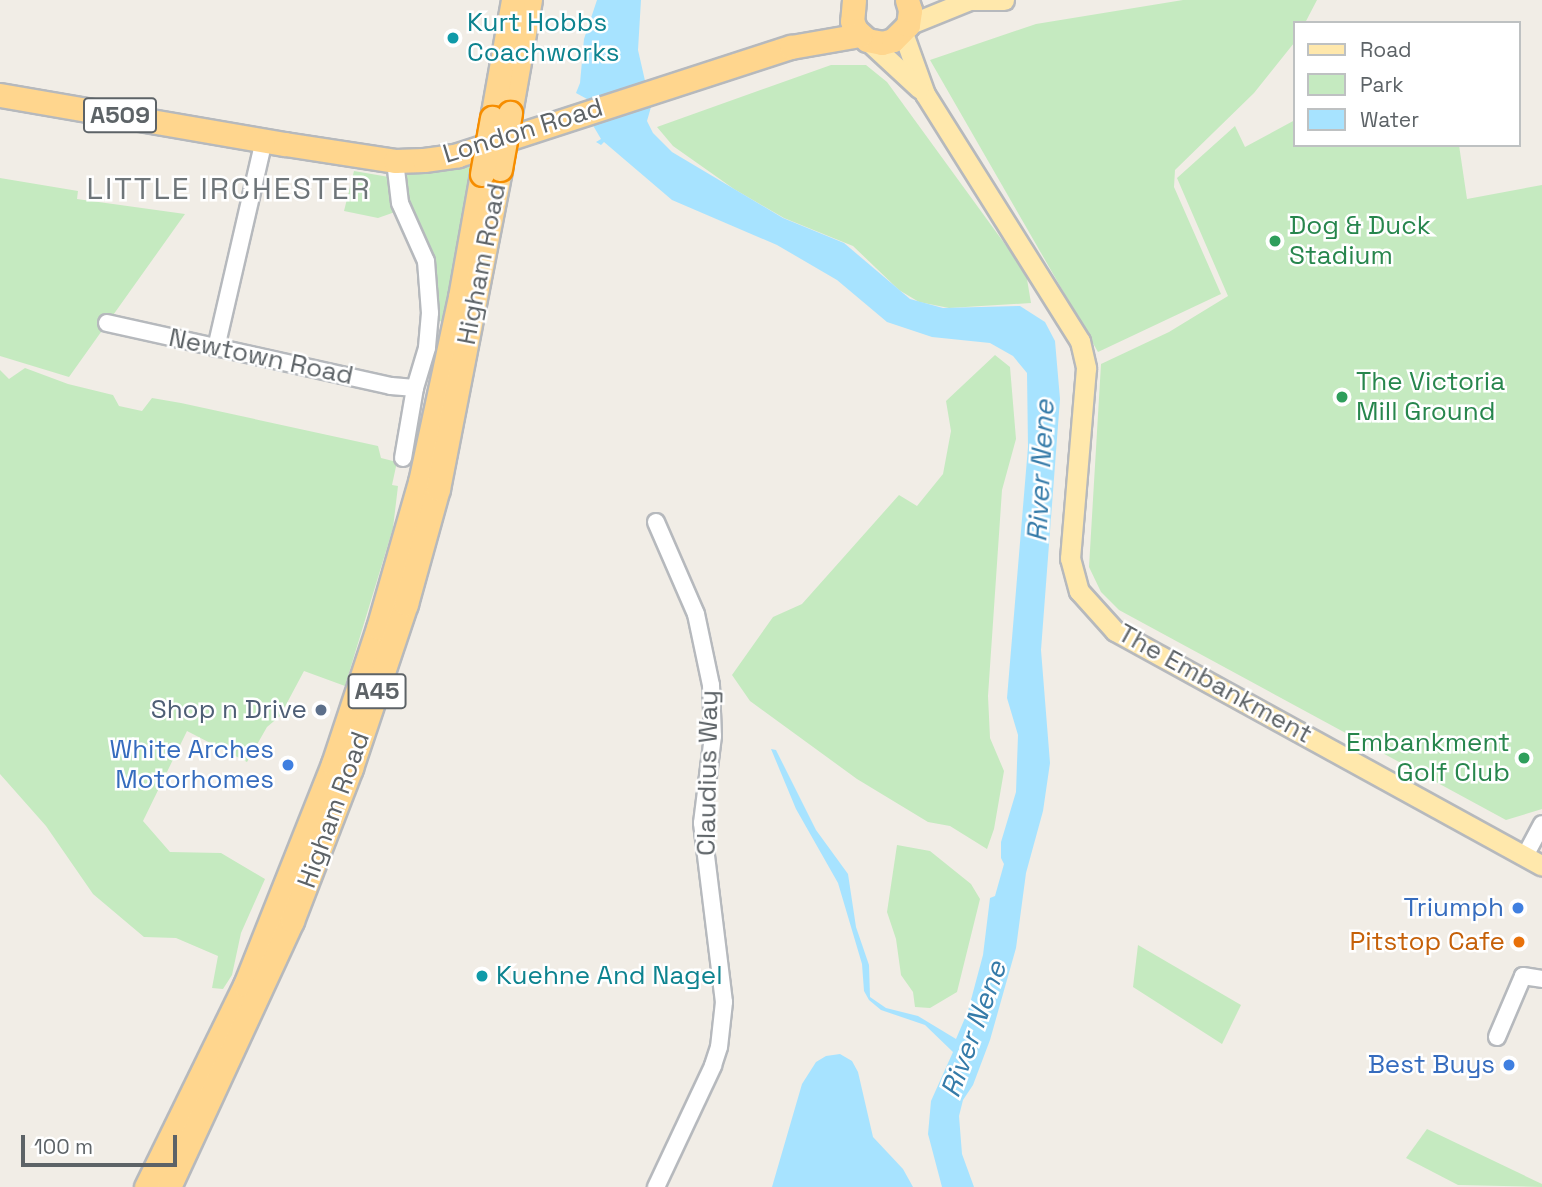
<!DOCTYPE html>
<html>
<head>
<meta charset="utf-8">
<style>
	body { margin:0 }
	#map { position:relative; width:1542px; height:1187px; overflow:hidden; background:#f1ede6; font-family:"Space Grotesk",sans-serif }
	div>[style] { position:absolute }
	[style*='--x'] { left:calc(var(--x)*1px); top:calc(var(--y)*1px); width:calc(var(--w)*1px); rotate:calc(var(--a)*1deg) }
	.green>* { inset:0; background:#c5eac0 }
	.water>* { inset:0; background:#a7e3ff }
	.roads { filter:drop-shadow(2px 0 #b6b9bd) drop-shadow(-2px 0 #b6b9bd) drop-shadow(0 2px #b6b9bd) drop-shadow(0 -2px #b6b9bd) }
	.minor>* { height:16px; margin:-8px; padding:0 8px; transform-origin:8px; border-radius:8px; background:#fff }
	.major>* { height:19px; margin:-9.5px; padding:0 9.5px; transform-origin:9.5px; border-radius:9.5px; background:#ffe8ac }
	.highway>* { height:23px; margin:-11.5px; padding:0 11.5px; transform-origin:11.5px; border-radius:11.5px; background:#ffd68e }
	.bridges { filter:drop-shadow(2px 0 #f68d00) drop-shadow(-2px 0 #f68d00) drop-shadow(0 2px #f68d00) drop-shadow(0 -2px #f68d00) }
	.highway-bridge>* { height:23px; margin:-11.5px; padding:0 11.5px; transform-origin:11.5px; border-radius:11.5px; background:#ffd68e }
	.dots>* { width:19px; height:19px; translate:-50% -50%; box-sizing:border-box; border:4px solid #fff; border-radius:50% }
	span { translate:-50% -50%; white-space:nowrap; text-align:center; line-height:1.15; -webkit-text-stroke:5px #fff; paint-order:stroke }
	.shield-label span { padding:2px 5px; background:#fff; border:2px solid; border-radius:5px; -webkit-text-stroke-width:0 }
	.shield-label { font-size:24px; color:#5d6367; font-weight:700 }
	.culture-label { font-size:26px; color:#0d838f }
	.left { translate:0 -50%; text-align:left }
	.street-label { font-size:26px; color:#5d6367 }
	.leisure-label { font-size:26px; color:#27864d }
	.right { translate:-100% -50%; text-align:right }
	.service-label { font-size:26px; color:#4e5e75 }
	.shop-label { font-size:26px; color:#366cbe }
	.food-label { font-size:26px; color:#c56008 }
	.water-label { font-size:28px; color:#357ba9; font-style:italic }
	.quarter-label { font-size:30px; color:#6e7579; letter-spacing:2px }
	.legend { position:absolute; left:1293px; top:21px; width:228px; height:126px; box-sizing:border-box; background:#fff; border:2px solid #bec1c2; margin:0; padding:9px 12px; list-style:none; font-size:21px; color:#5d6367 }
	.legend li { display:flex; align-items:center; gap:14px; height:35px }
	.legend b { width:35px; border:2px solid #bec1c2 }
	.scale { position:absolute; left:21px; top:1135px; width:156px; height:32px; box-sizing:border-box; border:4px solid #5d6367; border-top:0; padding-left:9px; font-size:21px; line-height:24px; white-space:nowrap; color:#5d6367; -webkit-text-stroke:5px #fff; paint-order:stroke }
</style>
</head>
<body>
<div id="map">
	<div class="green">
		<div style="clip-path:polygon(1183px 0,1317px 0,1305px 23px,1295px 23px,1294px 43px,1254px 93px,1175px 170px,1174px 187px,1221px 294px,1098px 352px,930px 60px,1036px 24px)"></div>
		<div style="clip-path:polygon(831px 65px,866px 65px,887px 82px,1026px 273px,1031px 303px,949px 308px,919px 302px,899px 290px,853px 246px,784px 218px,734px 189px,673px 146px,657px 127px)"></div>
		<div style="clip-path:polygon(1295px 120px,1295px 145px,1459px 145px,1467px 199px,1542px 185px,1542px 809px,1506px 820px,1119px 610px,1101px 592px,1089px 567px,1101px 364px,1169px 332px,1228px 296px,1177px 178px,1235px 126px,1245px 147px)"></div>
		<div style="clip-path:polygon(473px 162px,445px 322px,433px 320px,434px 266px,425px 237px,403px 188px,404px 175px)"></div>
		<div style="clip-path:polygon(354px 171px,389px 177px,395px 212px,378px 218px,344px 211px)"></div>
		<div style="clip-path:polygon(0 178px,78px 191px,77px 199px,185px 214px,69px 377px,0 356px)"></div>
		<div style="clip-path:polygon(995px 355px,1010px 367px,1016px 439px,1002px 490px,988px 696px,990px 738px,1004px 771px,994px 829px,987px 849px,950px 826px,928px 822px,857px 779px,750px 701px,732px 675px,773px 617px,802px 604px,899px 495px,917px 506px,943px 474px,951px 431px,946px 401px)"></div>
		<div style="clip-path:polygon(25px 368px,68px 384px,113px 395px,119px 406px,142px 411px,152px 398px,181px 403px,378px 446px,381px 458px,397px 462px,392px 485px,398px 486px,393px 528px,345px 686px,304px 671px,280px 716px,267px 727px,247px 762px,187px 731px,143px 821px,170px 852px,221px 853px,265px 879px,241px 933px,232px 975px,223px 989px,212px 988px,218px 956px,176px 938px,144px 937px,93px 894px,46px 826px,0 774px,0 370px,9px 379px)"></div>
		<div style="clip-path:polygon(897px 845px,930px 851px,971px 884px,980px 899px,957px 992px,930px 1008px,915px 1007px,913px 992px,901px 975px,896px 939px,887px 912px)"></div>
		<div style="clip-path:polygon(1138px 945px,1241px 1005px,1222px 1044px,1133px 987px)"></div>
		<div style="clip-path:polygon(1427px 1129px,1542px 1184px,1542px 1187px,1458px 1185px,1406px 1158px)"></div>
	</div>
	<div class="water">
		<div style="clip-path:polygon(597px 0,641px 0,638px 50px,651px 107px,647px 121px,653px 133px,672px 152px,783px 218px,844px 243px,910px 299px,943px 308px,1020px 306px,1045px 322px,1055px 341px,1060px 399px,1041px 650px,1050px 763px,1043px 811px,1026px 873px,1016px 948px,990px 1040px,973px 1085px,963px 1100px,959px 1116px,962px 1154px,974px 1187px,942px 1187px,928px 1134px,931px 1101px,953px 1052px,925px 1025px,881px 1010px,869px 1000px,864px 991px,862px 964px,838px 883px,796px 809px,771px 749px,776px 750px,816px 830px,848px 874px,856px 927px,869px 965px,870px 997px,886px 1008px,918px 1016px,956px 1039px,968px 1011px,983px 955px,990px 898px,995px 896px,1004px 864px,1001px 858px,1001px 842px,1016px 792px,1018px 735px,1007px 698px,1028px 447px,1027px 373px,1013px 356px,990px 343px,932px 337px,887px 322px,837px 280px,777px 245px,672px 200px,604px 142px,601px 145px,596px 142px,601px 139px,591px 122px,587px 99px,576px 93px,580px 83px,584px 39px)"></div>
		<div style="clip-path:polygon(840px 1054px,852px 1061px,858px 1072px,873px 1137px,903px 1169px,913px 1187px,772px 1187px,802px 1084px,816px 1062px,826px 1056px)"></div>
	</div>
	<div class="roads">
		<div class="minor">
			<div style="--x:395;--y:161;--w:42;--a:83.2"></div>
			<div style="--x:400;--y:203;--w:64;--a:65.9"></div>
			<div style="--x:426;--y:261;--w:52;--a:85.6"></div>
			<div style="--x:430;--y:313;--w:35;--a:95"></div>
			<div style="--x:427;--y:348;--w:42;--a:106.7"></div>
			<div style="--x:415;--y:388;--w:71;--a:99.7"></div>
			<div style="--x:107;--y:323;--w:291;--a:12.5"></div>
			<div style="--x:391;--y:386;--w:24;--a:5"></div>
			<div style="--x:216;--y:348;--w:213;--a:-77"></div>
			<div style="--x:656;--y:522;--w:100;--a:66.5"></div>
			<div style="--x:696;--y:614;--w:73;--a:78.1"></div>
			<div style="--x:711;--y:685;--w:51;--a:87.8"></div>
			<div style="--x:713;--y:736;--w:88;--a:97.2"></div>
			<div style="--x:702;--y:823;--w:180;--a:83"></div>
			<div style="--x:724;--y:1002;--w:45;--a:96.3"></div>
			<div style="--x:719;--y:1047;--w:20;--a:108"></div>
			<div style="--x:713;--y:1066;--w:134;--a:115.2"></div>
			<div style="--x:1525;--y:856;--w:36;--a:-62"></div>
			<div style="--x:1497;--y:1037;--w:66;--a:-66.9"></div>
			<div style="--x:1523;--y:976;--w:19;--a:9"></div>
		</div>
		<div class="major">
			<div style="--x:963;--y:0;--w:41;--a:0"></div>
			<div style="--x:908;--y:25;--w:64;--a:-22.1"></div>
			<div style="--x:903;--y:33;--w:65;--a:70.2"></div>
			<div style="--x:925;--y:94;--w:292;--a:57.9"></div>
			<div style="--x:1080;--y:341;--w:28;--a:77"></div>
			<div style="--x:1086;--y:368;--w:191;--a:94.8"></div>
			<div style="--x:1070;--y:558;--w:34;--a:75"></div>
			<div style="--x:1079;--y:591;--w:54;--a:48"></div>
			<div style="--x:1115;--y:631;--w:487;--a:28.8"></div>
			<div style="--x:867;--y:40;--w:71;--a:42.7"></div>
		</div>
		<div class="highway">
			<div style="--x:854;--y:0;--w:21;--a:95"></div>
			<div style="--x:852;--y:21;--w:10;--a:66"></div>
			<div style="--x:856;--y:30;--w:15;--a:42"></div>
			<div style="--x:867;--y:40;--w:15;--a:11"></div>
			<div style="--x:882;--y:43;--w:11;--a:-15"></div>
			<div style="--x:893;--y:40;--w:21;--a:-45"></div>
			<div style="--x:908;--y:25;--w:15;--a:-82"></div>
			<div style="--x:910;--y:10;--w:10;--a:-107"></div>
			<div style="--x:0;--y:95;--w:289;--a:9.8"></div>
			<div style="--x:285;--y:144;--w:111;--a:8.8"></div>
			<div style="--x:395;--y:161;--w:29;--a:-2"></div>
			<div style="--x:424;--y:160;--w:34;--a:-8"></div>
			<div style="--x:458;--y:155;--w:350;--a:-18"></div>
			<div style="--x:791;--y:47;--w:70;--a:-9.9"></div>
			<div style="--x:510;--y:113;--w:115;--a:-80"></div>
			<div style="--x:492;--y:118;--w:120;--a:-79.9"></div>
			<div style="--x:146;--y:1187;--w:225;--a:-63.9"></div>
			<div style="--x:245;--y:985;--w:238;--a:-68.3"></div>
			<div style="--x:333;--y:764;--w:143;--a:-71.7"></div>
			<div style="--x:378;--y:628;--w:152;--a:-74"></div>
			<div style="--x:420;--y:482;--w:189;--a:-77.8"></div>
			<div style="--x:460;--y:297;--w:125;--a:-79.9"></div>
			<div style="--x:169;--y:1187;--w:293;--a:-65.2"></div>
			<div style="--x:292;--y:921;--w:164;--a:-68.9"></div>
			<div style="--x:351;--y:768;--w:173;--a:-71.5"></div>
			<div style="--x:406;--y:604;--w:119;--a:-74.5"></div>
			<div style="--x:438;--y:489;--w:326;--a:-79"></div>
		</div>
	</div>
	<div class="bridges">
		<div class="highway-bridge">
			<div style="--x:500;--y:169;--w:57;--a:-79.9"></div>
			<div style="--x:482;--y:174;--w:57;--a:-79.9"></div>
		</div>
	</div>
	<div class="dots">
		<div style="left:453px;top:38px;background:#0f9aa8"></div>
		<div style="left:1275px;top:241px;background:#2e9e5b"></div>
		<div style="left:1342px;top:397px;background:#2e9e5b"></div>
		<div style="left:321px;top:710px;background:#5c6f8a"></div>
		<div style="left:1524px;top:758px;background:#2e9e5b"></div>
		<div style="left:288px;top:765px;background:#3f7fe0"></div>
		<div style="left:1518px;top:908px;background:#3f7fe0"></div>
		<div style="left:1519px;top:942px;background:#e8710a"></div>
		<div style="left:482px;top:976px;background:#0f9aa8"></div>
		<div style="left:1509px;top:1065px;background:#3f7fe0"></div>
	</div>
	<div class="shield-label">
		<span style="left:120px;top:115px">A509</span>
		<span style="left:377px;top:691px">A45</span>
	</div>
	<div class="culture-label">
		<span class="left" style="left:467px;top:38px">Kurt Hobbs<br>Coachworks</span>
		<span class="left" style="left:496px;top:976px">Kuehne And Nagel</span>
	</div>
	<div class="street-label">
		<span style="left:523px;top:131px;rotate:-17deg">London Road</span>
		<span style="left:482px;top:264px;rotate:-79deg">Higham Road</span>
		<span style="left:261px;top:357px;rotate:12deg">Newtown Road</span>
		<span style="left:1215px;top:684px;rotate:29deg">The Embankment</span>
		<span style="left:708px;top:773px;rotate:-89deg">Claudius Way</span>
		<span style="left:334px;top:810px;rotate:-70deg">Higham Road</span>
	</div>
	<div class="leisure-label">
		<span class="left" style="left:1289px;top:241px">Dog &amp; Duck<br>Stadium</span>
		<span class="left" style="left:1356px;top:397px">The Victoria<br>Mill Ground</span>
		<span class="right" style="left:1510px;top:758px">Embankment<br>Golf Club</span>
	</div>
	<div class="service-label">
		<span class="right" style="left:307px;top:710px">Shop n Drive</span>
	</div>
	<div class="shop-label">
		<span class="right" style="left:274px;top:765px">White Arches<br>Motorhomes</span>
		<span class="right" style="left:1504px;top:908px">Triumph</span>
		<span class="right" style="left:1495px;top:1065px">Best Buys</span>
	</div>
	<div class="food-label">
		<span class="right" style="left:1505px;top:942px">Pitstop Cafe</span>
	</div>
	<div class="water-label">
		<span style="left:1040px;top:471px;rotate:-87deg">River Nene</span>
		<span style="left:973px;top:1029px;rotate:-70deg">River Nene</span>
	</div>
	<div class="quarter-label">
		<span style="left:229px;top:189px">LITTLE IRCHESTER</span>
	</div>
	<ul class="legend">
	<li><b style="height:9px;background:#ffe8ac"></b>Road</li>
	<li><b style="height:19px;background:#c5eac0"></b>Park</li>
	<li><b style="height:19px;background:#a7e3ff"></b>Water</li>
	</ul>
	<div class="scale">100 m</div>
</div>
</body>
</html>
